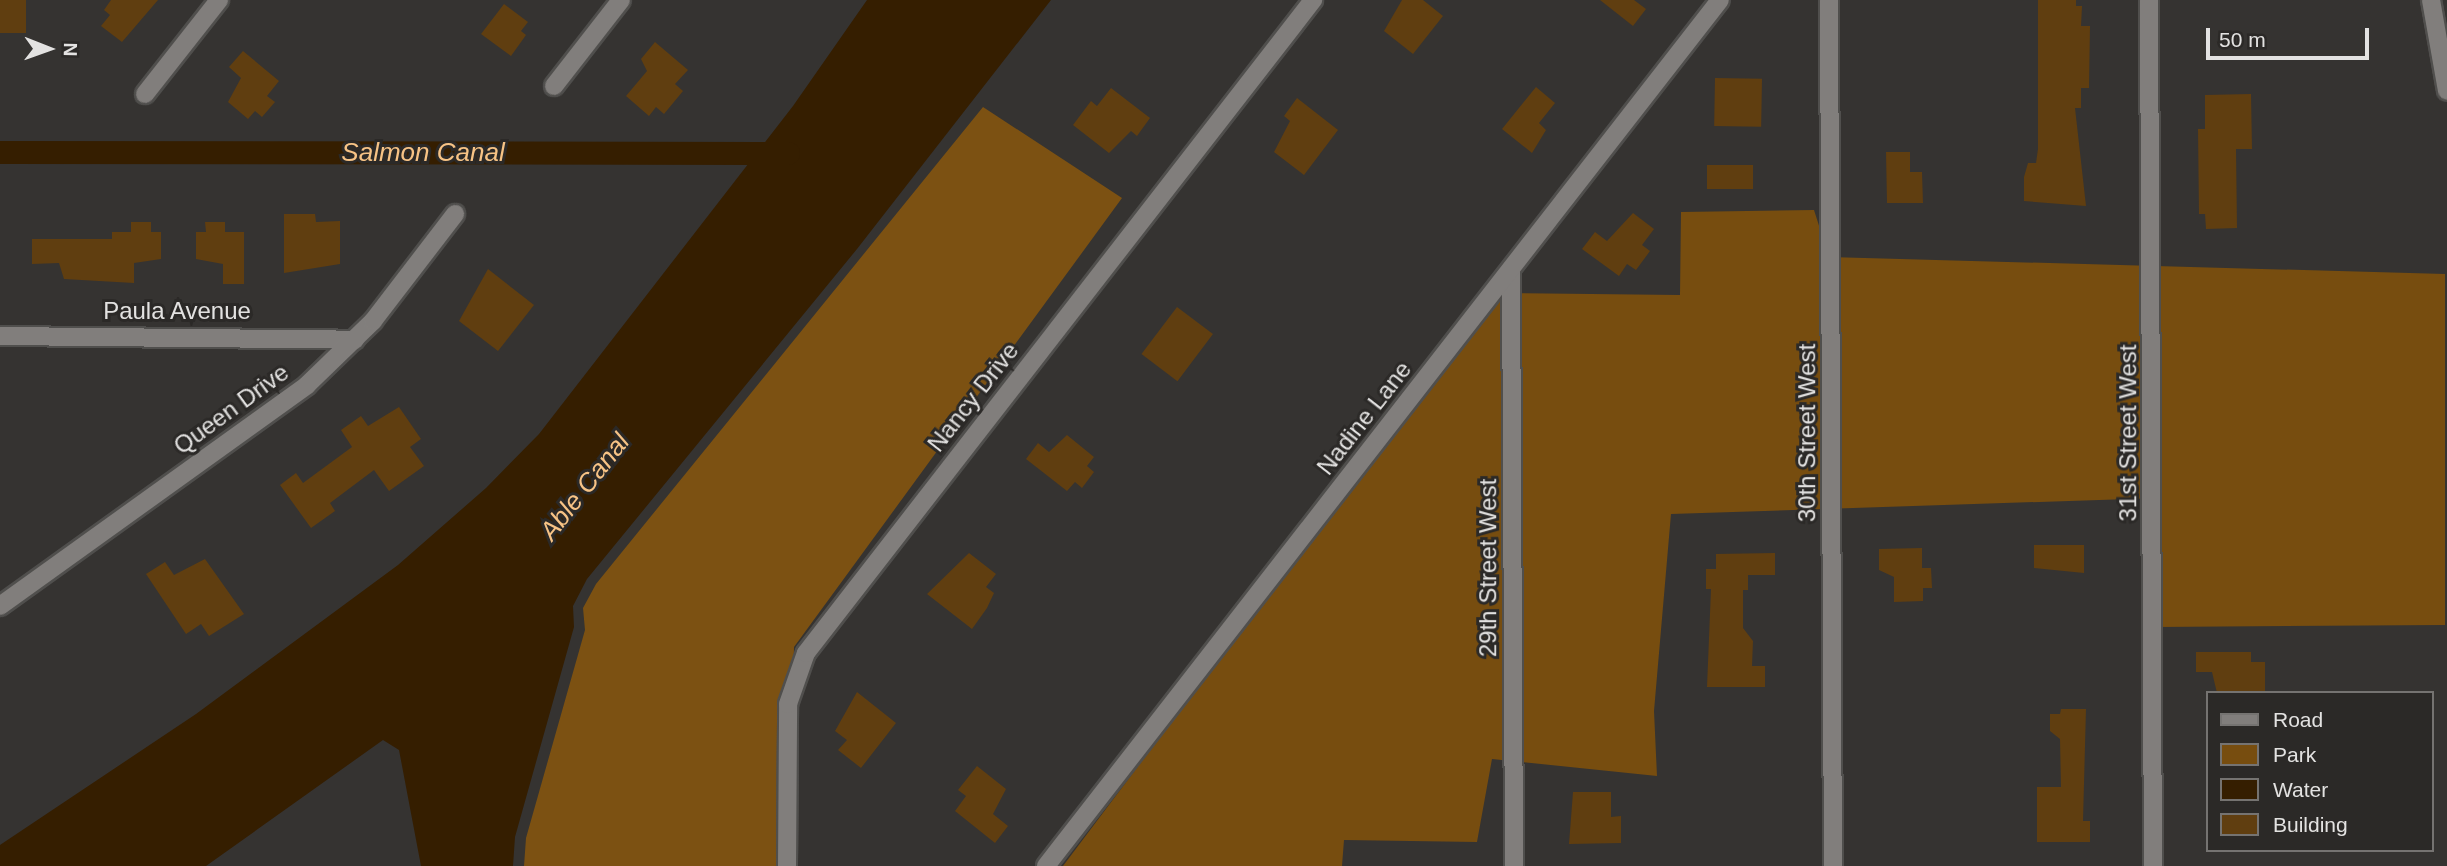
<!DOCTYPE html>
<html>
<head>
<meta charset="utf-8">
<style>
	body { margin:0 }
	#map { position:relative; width:2447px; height:866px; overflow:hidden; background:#353331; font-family:Arial,sans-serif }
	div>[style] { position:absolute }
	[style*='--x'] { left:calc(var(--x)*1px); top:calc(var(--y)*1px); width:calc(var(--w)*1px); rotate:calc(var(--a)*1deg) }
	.green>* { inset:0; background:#774d0f }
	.forest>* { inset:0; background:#7c5112 }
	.water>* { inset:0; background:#351e00 }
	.canal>* { height:23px; margin:-11.5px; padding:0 11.5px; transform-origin:11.5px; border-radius:11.5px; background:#351e00 }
	.building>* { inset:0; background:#603e10; transform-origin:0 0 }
	.roads { filter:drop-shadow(2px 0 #504f4d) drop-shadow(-2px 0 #504f4d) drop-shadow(0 2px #504f4d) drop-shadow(0 -2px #504f4d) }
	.minor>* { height:18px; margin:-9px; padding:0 9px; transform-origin:9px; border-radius:9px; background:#817e7c }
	span { translate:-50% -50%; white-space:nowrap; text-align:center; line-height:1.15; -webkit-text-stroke:6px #2b2927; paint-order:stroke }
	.street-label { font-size:24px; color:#e3e2e1 }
	.water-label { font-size:26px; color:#f7c385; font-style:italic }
	.legend { position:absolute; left:2206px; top:691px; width:228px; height:161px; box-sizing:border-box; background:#2b2927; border:2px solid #757371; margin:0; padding:9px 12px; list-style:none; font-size:21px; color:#e3e2e1 }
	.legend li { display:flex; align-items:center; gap:14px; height:35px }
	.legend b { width:35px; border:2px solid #757371 }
	.north { position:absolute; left:14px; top:14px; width:70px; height:70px; -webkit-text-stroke:5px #2b2927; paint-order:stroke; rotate:91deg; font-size:19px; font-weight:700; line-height:28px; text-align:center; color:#e3e2e1 }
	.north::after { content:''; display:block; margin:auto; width:24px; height:32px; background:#e3e2e1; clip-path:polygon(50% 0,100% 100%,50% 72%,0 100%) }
	.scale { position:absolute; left:2206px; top:28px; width:163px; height:32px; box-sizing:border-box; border:4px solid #e3e2e1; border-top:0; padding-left:9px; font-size:21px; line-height:24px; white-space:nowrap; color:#e3e2e1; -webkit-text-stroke:5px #2b2927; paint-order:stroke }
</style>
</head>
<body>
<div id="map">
	<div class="green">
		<div style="clip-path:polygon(1814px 210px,1829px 257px,2445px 274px,2445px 625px,2157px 627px,2159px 498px,1671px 514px,1654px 711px,1657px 776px,1492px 759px,1477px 842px,1344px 840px,1342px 866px,1063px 866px,1494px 293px,1680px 295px,1681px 212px)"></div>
	</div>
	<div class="forest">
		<div style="clip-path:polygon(983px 107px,1122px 198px,794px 647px,789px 866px,524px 866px,526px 838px,585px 630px,583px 608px,596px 584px)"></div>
	</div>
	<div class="water">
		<div style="clip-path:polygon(867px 0,1051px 0,857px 249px,587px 579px,573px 606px,574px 627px,515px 837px,513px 866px,421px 866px,399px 750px,383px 740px,206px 866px,0 866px,0 845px,196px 714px,398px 565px,486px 488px,539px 434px,793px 106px)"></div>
	</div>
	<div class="canal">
		<div style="--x:0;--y:152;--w:788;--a:0.07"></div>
	</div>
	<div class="building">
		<div style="left:0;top:0;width:26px;height:33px"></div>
		<div style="clip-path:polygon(111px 0,158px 0,122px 42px,101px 26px,110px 15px,104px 10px)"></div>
		<div style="clip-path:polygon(1402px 0,1423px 0,1443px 16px,1413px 54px,1384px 31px)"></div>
		<div style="clip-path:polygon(1600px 0,1634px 0,1646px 9px,1633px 26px)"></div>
		<div style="clip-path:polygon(2038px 0,2076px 0,2076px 6px,2082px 6px,2081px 26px,2090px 26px,2089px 88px,2081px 88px,2081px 108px,2075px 108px,2086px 206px,2024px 201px,2024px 177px,2028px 163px,2036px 163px,2038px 149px)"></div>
		<div style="clip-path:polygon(504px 4px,528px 22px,521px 31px,526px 35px,511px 56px,481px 34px)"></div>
		<div style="clip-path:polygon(655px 42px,688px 70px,675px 84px,683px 91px,664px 114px,656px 107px,649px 116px,626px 96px,647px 71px,641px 59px)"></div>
		<div style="clip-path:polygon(243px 51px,279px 81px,267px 96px,275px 102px,262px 117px,255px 111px,248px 119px,228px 102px,241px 78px,229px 67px)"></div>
		<div style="left:1715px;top:78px;width:47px;height:48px;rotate:1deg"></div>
		<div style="clip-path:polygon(1536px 87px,1555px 103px,1539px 123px,1546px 130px,1532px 153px,1502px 129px)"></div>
		<div style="clip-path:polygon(1111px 88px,1150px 118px,1137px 136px,1131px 131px,1109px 153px,1073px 125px,1091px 101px,1097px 106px)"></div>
		<div style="clip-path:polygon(2251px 94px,2252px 149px,2236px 149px,2237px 228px,2206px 229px,2205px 214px,2199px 214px,2198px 129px,2205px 129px,2205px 95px)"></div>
		<div style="clip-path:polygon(1297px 98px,1338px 130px,1304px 175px,1274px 152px,1290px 121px,1284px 116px)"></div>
		<div style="clip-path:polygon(1886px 152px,1910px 152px,1910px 172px,1922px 172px,1923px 203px,1887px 203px)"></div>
		<div style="left:1707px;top:165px;width:46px;height:24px"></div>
		<div style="clip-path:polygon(1633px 213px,1654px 229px,1642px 245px,1650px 251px,1636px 270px,1627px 264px,1619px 276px,1582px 249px,1595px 232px,1607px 241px)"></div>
		<div style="clip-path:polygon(284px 214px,315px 214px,316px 222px,340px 221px,340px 264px,284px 273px)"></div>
		<div style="clip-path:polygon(131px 222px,151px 222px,151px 232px,161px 232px,161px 259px,134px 263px,134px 283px,64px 279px,59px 263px,32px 264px,32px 239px,112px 239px,112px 232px,131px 232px)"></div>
		<div style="clip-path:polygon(205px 222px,225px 222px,225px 232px,244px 232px,244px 284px,223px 284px,223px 264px,196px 259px,196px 232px,206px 232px)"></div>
		<div style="clip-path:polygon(488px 269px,534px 305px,498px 351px,459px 321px)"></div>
		<div style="left:1177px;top:307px;width:45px;height:59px;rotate:37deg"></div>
		<div style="clip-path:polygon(399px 407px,421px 439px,410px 447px,424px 466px,389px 491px,374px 470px,330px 503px,335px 511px,311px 528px,280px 485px,296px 473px,303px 483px,352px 447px,341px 430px,361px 416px,368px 426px)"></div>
		<div style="clip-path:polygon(1067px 435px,1094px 457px,1087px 466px,1094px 472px,1082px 488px,1075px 482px,1067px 491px,1026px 459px,1038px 443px,1049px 452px)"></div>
		<div style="clip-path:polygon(2034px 545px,2084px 545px,2084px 573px,2034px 568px)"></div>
		<div style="clip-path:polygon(1922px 548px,1922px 568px,1931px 568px,1932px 588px,1923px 588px,1923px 601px,1894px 602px,1894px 577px,1879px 570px,1879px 549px)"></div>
		<div style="clip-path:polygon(969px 553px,996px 574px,986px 587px,994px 593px,987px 608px,972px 629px,927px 594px)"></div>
		<div style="clip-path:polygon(1775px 553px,1775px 575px,1748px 575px,1748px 590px,1743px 590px,1743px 628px,1753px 641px,1752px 666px,1765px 666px,1765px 687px,1707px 687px,1711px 589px,1706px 589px,1706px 569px,1716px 569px,1716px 554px)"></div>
		<div style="clip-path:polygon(205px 559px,244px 614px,209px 636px,201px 624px,186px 634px,146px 574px,165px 562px,174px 575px)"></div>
		<div style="clip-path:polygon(2196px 652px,2251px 652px,2251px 662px,2265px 662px,2265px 693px,2217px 693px,2212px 672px,2196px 672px)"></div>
		<div style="clip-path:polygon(857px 692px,896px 723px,861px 768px,838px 750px,847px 740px,835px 731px)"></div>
		<div style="clip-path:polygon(2061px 709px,2086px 709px,2083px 821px,2090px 821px,2090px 842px,2037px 842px,2037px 787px,2061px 787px,2060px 739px,2050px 731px,2050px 714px,2060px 714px)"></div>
		<div style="clip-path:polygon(977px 766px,1006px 789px,993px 814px,1008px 826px,995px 843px,955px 811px,966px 796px,958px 790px)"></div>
		<div style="clip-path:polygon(1573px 792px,1611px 792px,1611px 817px,1621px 816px,1621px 843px,1569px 844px)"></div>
	</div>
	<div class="roads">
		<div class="minor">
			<div style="--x:1829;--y:0;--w:866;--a:89.74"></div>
			<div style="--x:2149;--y:0;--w:866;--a:89.74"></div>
			<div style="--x:2431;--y:0;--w:92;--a:80"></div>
			<div style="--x:554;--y:86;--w:109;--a:-52.1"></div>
			<div style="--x:145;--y:94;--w:120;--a:-51.8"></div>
			<div style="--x:1511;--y:269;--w:597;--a:89.71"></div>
			<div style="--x:0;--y:336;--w:355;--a:0.6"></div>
			<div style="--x:0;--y:606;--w:378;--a:-35.7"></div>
			<div style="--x:307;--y:385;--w:92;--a:-44.1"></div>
			<div style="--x:373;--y:321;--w:135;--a:-52.5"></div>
			<div style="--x:787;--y:866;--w:162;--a:-89.6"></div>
			<div style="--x:788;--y:704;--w:54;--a:-70.6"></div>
			<div style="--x:806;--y:653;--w:827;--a:-52.17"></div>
			<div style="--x:1046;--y:866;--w:1097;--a:-52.11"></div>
		</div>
	</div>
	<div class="street-label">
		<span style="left:177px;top:311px">Paula Avenue</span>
		<span style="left:973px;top:397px;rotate:-52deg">Nancy Drive</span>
		<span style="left:231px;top:409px;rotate:-36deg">Queen Drive</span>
		<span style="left:1364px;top:418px;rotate:-52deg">Nadine Lane</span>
		<span style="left:1807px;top:433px;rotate:-90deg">30th Street West</span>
		<span style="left:2128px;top:433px;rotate:-90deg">31st Street West</span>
		<span style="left:1488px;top:568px;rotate:-90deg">29th Street West</span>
	</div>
	<div class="water-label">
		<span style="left:423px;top:153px">Salmon Canal</span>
		<span style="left:585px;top:487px;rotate:-52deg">Able Canal</span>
	</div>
	<ul class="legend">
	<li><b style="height:9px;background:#817e7c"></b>Road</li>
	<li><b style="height:19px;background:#774d0f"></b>Park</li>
	<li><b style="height:19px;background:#351e00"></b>Water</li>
	<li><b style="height:19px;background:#603e10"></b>Building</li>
	</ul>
	<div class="north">N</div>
	<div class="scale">50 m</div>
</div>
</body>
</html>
